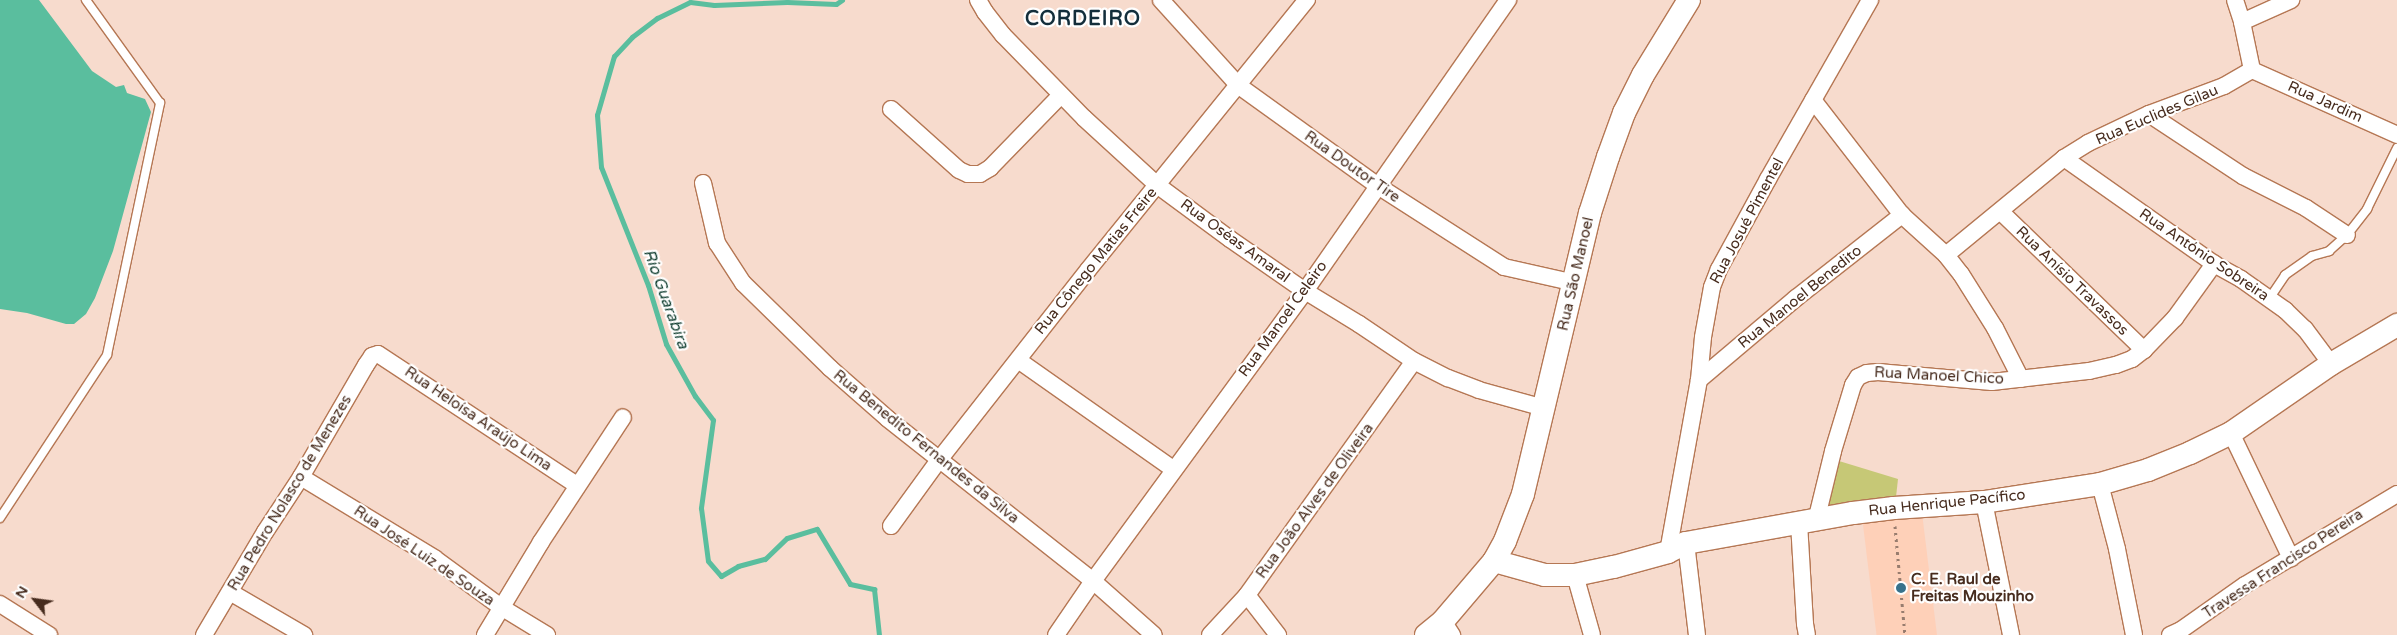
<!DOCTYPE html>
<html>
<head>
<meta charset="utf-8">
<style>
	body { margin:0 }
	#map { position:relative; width:2397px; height:635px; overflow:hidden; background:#f7dbcd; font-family:"Varela Round",sans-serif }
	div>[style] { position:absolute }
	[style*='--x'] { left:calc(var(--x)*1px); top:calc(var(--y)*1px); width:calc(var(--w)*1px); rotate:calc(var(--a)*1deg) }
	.built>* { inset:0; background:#fed0b8; transform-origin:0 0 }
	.green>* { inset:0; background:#c6c876 }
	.water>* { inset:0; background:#5abe9e }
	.stream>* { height:5px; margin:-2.5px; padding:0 2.5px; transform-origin:2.5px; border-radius:2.5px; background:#5abe9e }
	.path>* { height:3px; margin-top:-1.5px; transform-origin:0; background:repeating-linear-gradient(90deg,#987c6e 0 2.5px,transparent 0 6.5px) }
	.roads { filter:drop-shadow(1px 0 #b57754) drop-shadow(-1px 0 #b57754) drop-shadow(0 1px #b57754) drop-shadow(0 -1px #b57754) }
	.lane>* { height:8px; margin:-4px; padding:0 4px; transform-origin:4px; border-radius:4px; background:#fff }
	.street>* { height:16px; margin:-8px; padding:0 8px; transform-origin:8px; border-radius:8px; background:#fff }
	.secondary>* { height:22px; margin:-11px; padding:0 11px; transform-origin:11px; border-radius:11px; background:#fff }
	.dots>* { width:14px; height:14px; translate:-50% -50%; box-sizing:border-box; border:2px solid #fff; border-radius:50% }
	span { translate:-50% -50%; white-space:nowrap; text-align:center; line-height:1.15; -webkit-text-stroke:4.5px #fff; paint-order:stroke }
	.street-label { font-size:15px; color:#472c1e }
	.poi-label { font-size:15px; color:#472c1e; font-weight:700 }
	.left { translate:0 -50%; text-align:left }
	.water-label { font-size:16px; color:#103d2f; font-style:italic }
	.district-label { font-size:20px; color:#132e3b; font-weight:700; letter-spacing:1px }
	.north { position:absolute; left:10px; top:575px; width:50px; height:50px; -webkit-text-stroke:4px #fff; paint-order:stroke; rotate:300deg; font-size:14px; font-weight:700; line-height:20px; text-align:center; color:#472c1e }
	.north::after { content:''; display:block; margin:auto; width:18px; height:22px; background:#472c1e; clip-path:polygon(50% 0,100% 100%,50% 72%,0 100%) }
</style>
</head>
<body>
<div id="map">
	<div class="built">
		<div style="left:1922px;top:513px;width:123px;height:60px;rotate:83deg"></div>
	</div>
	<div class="green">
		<div style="clip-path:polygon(1839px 461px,1898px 479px,1896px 497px,1827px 510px)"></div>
	</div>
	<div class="water">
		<div style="clip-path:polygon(0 0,39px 0,92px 71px,116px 87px,124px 85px,127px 93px,145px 99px,151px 112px,113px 251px,95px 298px,86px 314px,74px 324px,66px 324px,27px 313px,0 309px)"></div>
	</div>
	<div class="stream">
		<div style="--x:842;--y:0;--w:7;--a:146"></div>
		<div style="--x:836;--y:4;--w:49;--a:-177.7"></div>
		<div style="--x:787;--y:2;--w:73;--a:177.6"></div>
		<div style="--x:714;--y:5;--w:24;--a:-173"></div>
		<div style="--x:690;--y:2;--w:37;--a:154"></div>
		<div style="--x:657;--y:18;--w:31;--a:143"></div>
		<div style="--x:632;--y:37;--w:26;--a:133"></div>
		<div style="--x:614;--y:56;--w:61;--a:106.1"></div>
		<div style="--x:597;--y:115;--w:52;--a:85.6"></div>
		<div style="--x:601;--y:167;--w:127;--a:68.3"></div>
		<div style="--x:648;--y:285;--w:62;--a:73"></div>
		<div style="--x:666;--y:344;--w:60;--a:60.9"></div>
		<div style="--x:695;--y:396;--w:30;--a:53"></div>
		<div style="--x:713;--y:420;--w:89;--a:97.8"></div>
		<div style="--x:701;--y:508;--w:53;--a:82.5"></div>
		<div style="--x:708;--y:561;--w:20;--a:49"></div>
		<div style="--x:721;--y:576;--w:20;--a:-30"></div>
		<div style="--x:738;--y:566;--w:28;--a:-15"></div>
		<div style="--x:765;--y:559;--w:30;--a:-44"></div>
		<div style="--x:787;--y:538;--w:31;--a:-17"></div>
		<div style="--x:817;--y:529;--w:64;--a:59"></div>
		<div style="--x:850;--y:584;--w:25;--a:12"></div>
		<div style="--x:874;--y:589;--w:46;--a:83.8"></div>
	</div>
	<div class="path">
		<div style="--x:1895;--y:526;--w:109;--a:84.8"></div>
	</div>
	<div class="roads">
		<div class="lane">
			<div style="--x:2269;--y:299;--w:29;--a:-56"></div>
			<div style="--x:2285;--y:275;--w:33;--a:-35"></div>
			<div style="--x:2312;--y:256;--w:18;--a:-16"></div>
			<div style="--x:2329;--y:251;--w:24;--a:-42"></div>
			<div style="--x:2347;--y:235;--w:33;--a:-52"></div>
			<div style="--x:2367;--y:209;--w:68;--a:-63.8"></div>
			<div style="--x:0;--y:518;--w:195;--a:-56.7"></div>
			<div style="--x:107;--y:355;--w:258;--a:-78.1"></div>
			<div style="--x:160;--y:103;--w:127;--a:-125.7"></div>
		</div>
		<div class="street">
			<div style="--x:978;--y:0;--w:14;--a:60"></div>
			<div style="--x:985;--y:12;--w:29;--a:52"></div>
			<div style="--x:1003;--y:35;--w:116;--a:45.7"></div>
			<div style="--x:1084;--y:118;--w:99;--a:42.5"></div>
			<div style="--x:1157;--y:185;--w:91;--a:36.5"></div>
			<div style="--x:1230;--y:239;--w:91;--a:34.7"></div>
			<div style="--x:1305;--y:291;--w:63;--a:31.4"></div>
			<div style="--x:1359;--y:324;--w:66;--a:33.9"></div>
			<div style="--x:1414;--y:361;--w:38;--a:27"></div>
			<div style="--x:1448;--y:378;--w:33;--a:21"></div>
			<div style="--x:1479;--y:390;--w:67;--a:15.5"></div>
			<div style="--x:1161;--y:0;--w:116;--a:47.8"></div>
			<div style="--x:1239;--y:86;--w:171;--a:35.7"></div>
			<div style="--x:1378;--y:186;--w:150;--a:32.7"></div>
			<div style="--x:1504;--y:267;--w:73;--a:12.7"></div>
			<div style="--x:2235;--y:0;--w:23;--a:72"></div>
			<div style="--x:2242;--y:22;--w:49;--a:78.2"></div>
			<div style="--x:2242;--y:22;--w:54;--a:-24.2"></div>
			<div style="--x:2252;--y:70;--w:159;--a:24.1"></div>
			<div style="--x:1813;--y:100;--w:145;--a:52.3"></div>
			<div style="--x:1902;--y:215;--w:59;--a:42.3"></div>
			<div style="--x:1946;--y:255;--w:24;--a:52"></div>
			<div style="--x:1961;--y:274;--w:64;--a:57.8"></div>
			<div style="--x:1995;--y:328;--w:57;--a:63"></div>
			<div style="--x:891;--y:109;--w:91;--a:41.9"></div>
			<div style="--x:959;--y:170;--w:10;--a:24"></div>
			<div style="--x:968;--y:174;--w:12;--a:0"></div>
			<div style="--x:980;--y:174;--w:12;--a:-31"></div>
			<div style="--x:990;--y:168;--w:102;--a:-45.8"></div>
			<div style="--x:2149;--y:114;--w:113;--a:33.4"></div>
			<div style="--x:2243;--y:176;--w:71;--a:26.9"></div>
			<div style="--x:2306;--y:208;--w:49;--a:33.4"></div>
			<div style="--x:2064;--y:158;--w:184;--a:35.2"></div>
			<div style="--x:2214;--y:264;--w:31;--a:29"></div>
			<div style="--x:2241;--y:279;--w:54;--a:35.2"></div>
			<div style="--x:2285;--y:310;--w:28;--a:44"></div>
			<div style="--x:2305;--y:329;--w:44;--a:53.4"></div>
			<div style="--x:703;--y:183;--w:62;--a:76.9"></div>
			<div style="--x:717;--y:243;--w:48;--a:57"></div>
			<div style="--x:743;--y:283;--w:122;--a:44.3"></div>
			<div style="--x:830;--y:368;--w:77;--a:41.3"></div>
			<div style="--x:888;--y:419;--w:261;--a:38.3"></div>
			<div style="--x:1093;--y:581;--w:81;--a:41.5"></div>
			<div style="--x:2001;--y:212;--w:199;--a:44"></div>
			<div style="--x:1946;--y:255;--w:153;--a:-39.4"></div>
			<div style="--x:2064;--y:158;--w:28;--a:-32"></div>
			<div style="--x:2088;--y:143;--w:68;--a:-25.4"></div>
			<div style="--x:2149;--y:114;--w:80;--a:-20.5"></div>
			<div style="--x:2224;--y:86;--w:32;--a:-30"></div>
			<div style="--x:1018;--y:360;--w:189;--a:35.1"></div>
			<div style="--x:1699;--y:380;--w:127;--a:-40.2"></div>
			<div style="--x:1796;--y:298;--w:135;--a:-38.1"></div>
			<div style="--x:2231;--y:433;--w:139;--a:64.4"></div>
			<div style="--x:301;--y:477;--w:156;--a:31.3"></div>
			<div style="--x:434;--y:558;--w:83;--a:36.2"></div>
			<div style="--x:501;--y:607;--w:54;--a:31.3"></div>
			<div style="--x:2100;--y:484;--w:67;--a:75.3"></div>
			<div style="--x:2117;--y:549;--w:88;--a:78.8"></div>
			<div style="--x:1984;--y:502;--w:136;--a:78.5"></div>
			<div style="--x:1816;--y:521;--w:72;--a:-76.3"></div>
			<div style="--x:1833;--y:451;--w:69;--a:-73.1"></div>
			<div style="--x:1853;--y:385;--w:9;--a:-58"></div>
			<div style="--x:1858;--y:377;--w:10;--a:-24"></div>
			<div style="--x:1867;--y:373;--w:11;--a:-5"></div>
			<div style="--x:1878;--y:372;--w:114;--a:5"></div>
			<div style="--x:1992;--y:382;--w:98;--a:-6.5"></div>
			<div style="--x:2089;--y:371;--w:28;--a:-13"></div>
			<div style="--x:2116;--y:365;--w:17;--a:-21"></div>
			<div style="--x:2132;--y:359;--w:15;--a:-37"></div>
			<div style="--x:2144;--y:350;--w:45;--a:-45.9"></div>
			<div style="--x:2175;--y:318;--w:67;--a:-54.2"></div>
			<div style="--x:1799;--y:523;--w:101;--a:86.6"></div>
			<div style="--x:1805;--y:624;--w:11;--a:80"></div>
			<div style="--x:891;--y:526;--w:82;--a:-54"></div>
			<div style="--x:939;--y:460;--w:241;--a:-51.9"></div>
			<div style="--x:1088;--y:270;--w:348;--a:-51"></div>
			<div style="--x:1686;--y:543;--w:93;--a:83.2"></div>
			<div style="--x:1668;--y:552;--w:175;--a:-79.8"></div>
			<div style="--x:1699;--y:380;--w:43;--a:-84.7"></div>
			<div style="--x:1703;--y:337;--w:51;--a:-79.8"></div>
			<div style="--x:1712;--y:287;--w:19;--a:-69"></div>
			<div style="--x:1719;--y:269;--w:102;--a:-61.4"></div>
			<div style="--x:1768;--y:179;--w:206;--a:-60.3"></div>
			<div style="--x:1575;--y:575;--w:62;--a:74.2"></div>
			<div style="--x:230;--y:592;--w:86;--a:30.2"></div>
			<div style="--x:1247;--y:595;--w:51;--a:52.2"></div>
			<div style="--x:0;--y:604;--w:58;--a:32.3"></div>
			<div style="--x:1443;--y:621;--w:17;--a:57"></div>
			<div style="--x:204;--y:635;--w:120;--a:-59.4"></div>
			<div style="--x:265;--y:532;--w:66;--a:-56.8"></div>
			<div style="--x:301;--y:477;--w:129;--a:-59.9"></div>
			<div style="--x:366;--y:365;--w:11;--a:-56"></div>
			<div style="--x:372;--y:356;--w:6;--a:-18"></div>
			<div style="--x:378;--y:354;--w:238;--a:33.4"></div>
			<div style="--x:485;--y:635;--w:109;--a:-58.9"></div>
			<div style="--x:541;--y:542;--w:149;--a:-56.7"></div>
			<div style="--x:1056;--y:635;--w:65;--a:-55.6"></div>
			<div style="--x:1093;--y:581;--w:359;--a:-53.8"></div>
			<div style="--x:1305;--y:291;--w:355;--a:-55.1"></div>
			<div style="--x:1210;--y:635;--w:54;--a:-47.2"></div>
			<div style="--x:1247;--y:595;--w:287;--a:-54.5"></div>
			<div style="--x:2170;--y:635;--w:12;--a:-24"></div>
			<div style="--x:2181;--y:630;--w:78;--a:-35.1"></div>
			<div style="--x:2245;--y:585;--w:177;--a:-30.9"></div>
		</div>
		<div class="secondary">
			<div style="--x:1494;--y:561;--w:53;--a:15.4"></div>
			<div style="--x:1545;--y:575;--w:30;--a:0"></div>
			<div style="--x:1575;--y:575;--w:40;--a:-12"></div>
			<div style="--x:1614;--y:567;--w:56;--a:-15.5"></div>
			<div style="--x:1668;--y:552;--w:20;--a:-27"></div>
			<div style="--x:1686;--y:543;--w:170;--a:-10.2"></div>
			<div style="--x:1853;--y:513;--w:41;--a:-7"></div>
			<div style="--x:1894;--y:508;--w:90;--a:-3.8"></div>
			<div style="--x:1984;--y:502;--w:117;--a:-8.8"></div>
			<div style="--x:2100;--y:484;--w:50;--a:-16.3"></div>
			<div style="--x:2148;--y:470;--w:45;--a:-22"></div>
			<div style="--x:2190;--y:453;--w:46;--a:-26"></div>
			<div style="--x:2231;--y:433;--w:121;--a:-34.6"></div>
			<div style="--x:2331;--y:364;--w:77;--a:-30.6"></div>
			<div style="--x:1426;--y:635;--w:22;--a:-39"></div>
			<div style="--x:1443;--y:621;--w:79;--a:-49.6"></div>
			<div style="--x:1494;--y:561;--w:23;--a:-61"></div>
			<div style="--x:1505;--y:541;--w:50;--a:-69"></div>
			<div style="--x:1523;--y:494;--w:289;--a:-76.6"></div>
			<div style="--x:1590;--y:213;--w:59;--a:-72.2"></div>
			<div style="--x:1608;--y:157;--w:47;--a:-70"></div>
			<div style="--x:1624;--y:113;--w:42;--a:-63.4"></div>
			<div style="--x:1643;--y:75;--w:88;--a:-58.5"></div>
		</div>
	</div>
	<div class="dots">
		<div style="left:1901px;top:588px;background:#39728b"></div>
	</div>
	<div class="street-label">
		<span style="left:2325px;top:102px;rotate:24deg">Rua Jardim</span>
		<span style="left:2157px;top:115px;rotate:-23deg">Rua Euclides Gilau</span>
		<span style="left:1352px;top:167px;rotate:35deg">Rua Doutor Tire</span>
		<span style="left:1747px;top:221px;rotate:-62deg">Rua Josué Pimentel</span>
		<span style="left:1235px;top:241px;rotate:36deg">Rua Oséas Amaral</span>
		<span style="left:2204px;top:255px;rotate:34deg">Rua António Sobreira</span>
		<span style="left:1096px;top:261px;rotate:-51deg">Rua Cônego Matias Freire</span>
		<span style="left:1576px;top:274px;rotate:-77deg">Rua São Manoel</span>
		<span style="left:2072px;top:281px;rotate:44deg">Rua Anísio Travassos</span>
		<span style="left:1800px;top:297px;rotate:-39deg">Rua Manoel Benedito</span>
		<span style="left:1283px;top:319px;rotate:-54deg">Rua Manoel Celeiro</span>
		<span style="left:1939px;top:376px;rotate:3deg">Rua Manoel Chico</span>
		<span style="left:478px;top:419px;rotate:34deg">Rua Heloísa Araújo Lima</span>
		<span style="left:926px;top:447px;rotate:39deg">Rua Benedito Fernandes da Silva</span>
		<span style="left:290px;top:493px;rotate:-59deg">Rua Pedro Nolasco de Menezes</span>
		<span style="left:1315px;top:501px;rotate:-54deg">Rua João Alves de Oliveira</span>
		<span style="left:1947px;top:503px;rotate:-6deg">Rua Henrique Pacífico</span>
		<span style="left:424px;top:556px;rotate:34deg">Rua José Luiz de Souza</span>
		<span style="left:2283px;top:564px;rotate:-33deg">Travessa Francisco Pereira</span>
	</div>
	<div class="poi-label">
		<span class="left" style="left:1911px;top:588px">C. E. Raul de<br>Freitas Mouzinho</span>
	</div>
	<div class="water-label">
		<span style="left:666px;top:299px;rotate:70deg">Rio Guarabira</span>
	</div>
	<div class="district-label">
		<span style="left:1083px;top:19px">CORDEIRO</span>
	</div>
	<div class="north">N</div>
</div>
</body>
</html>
